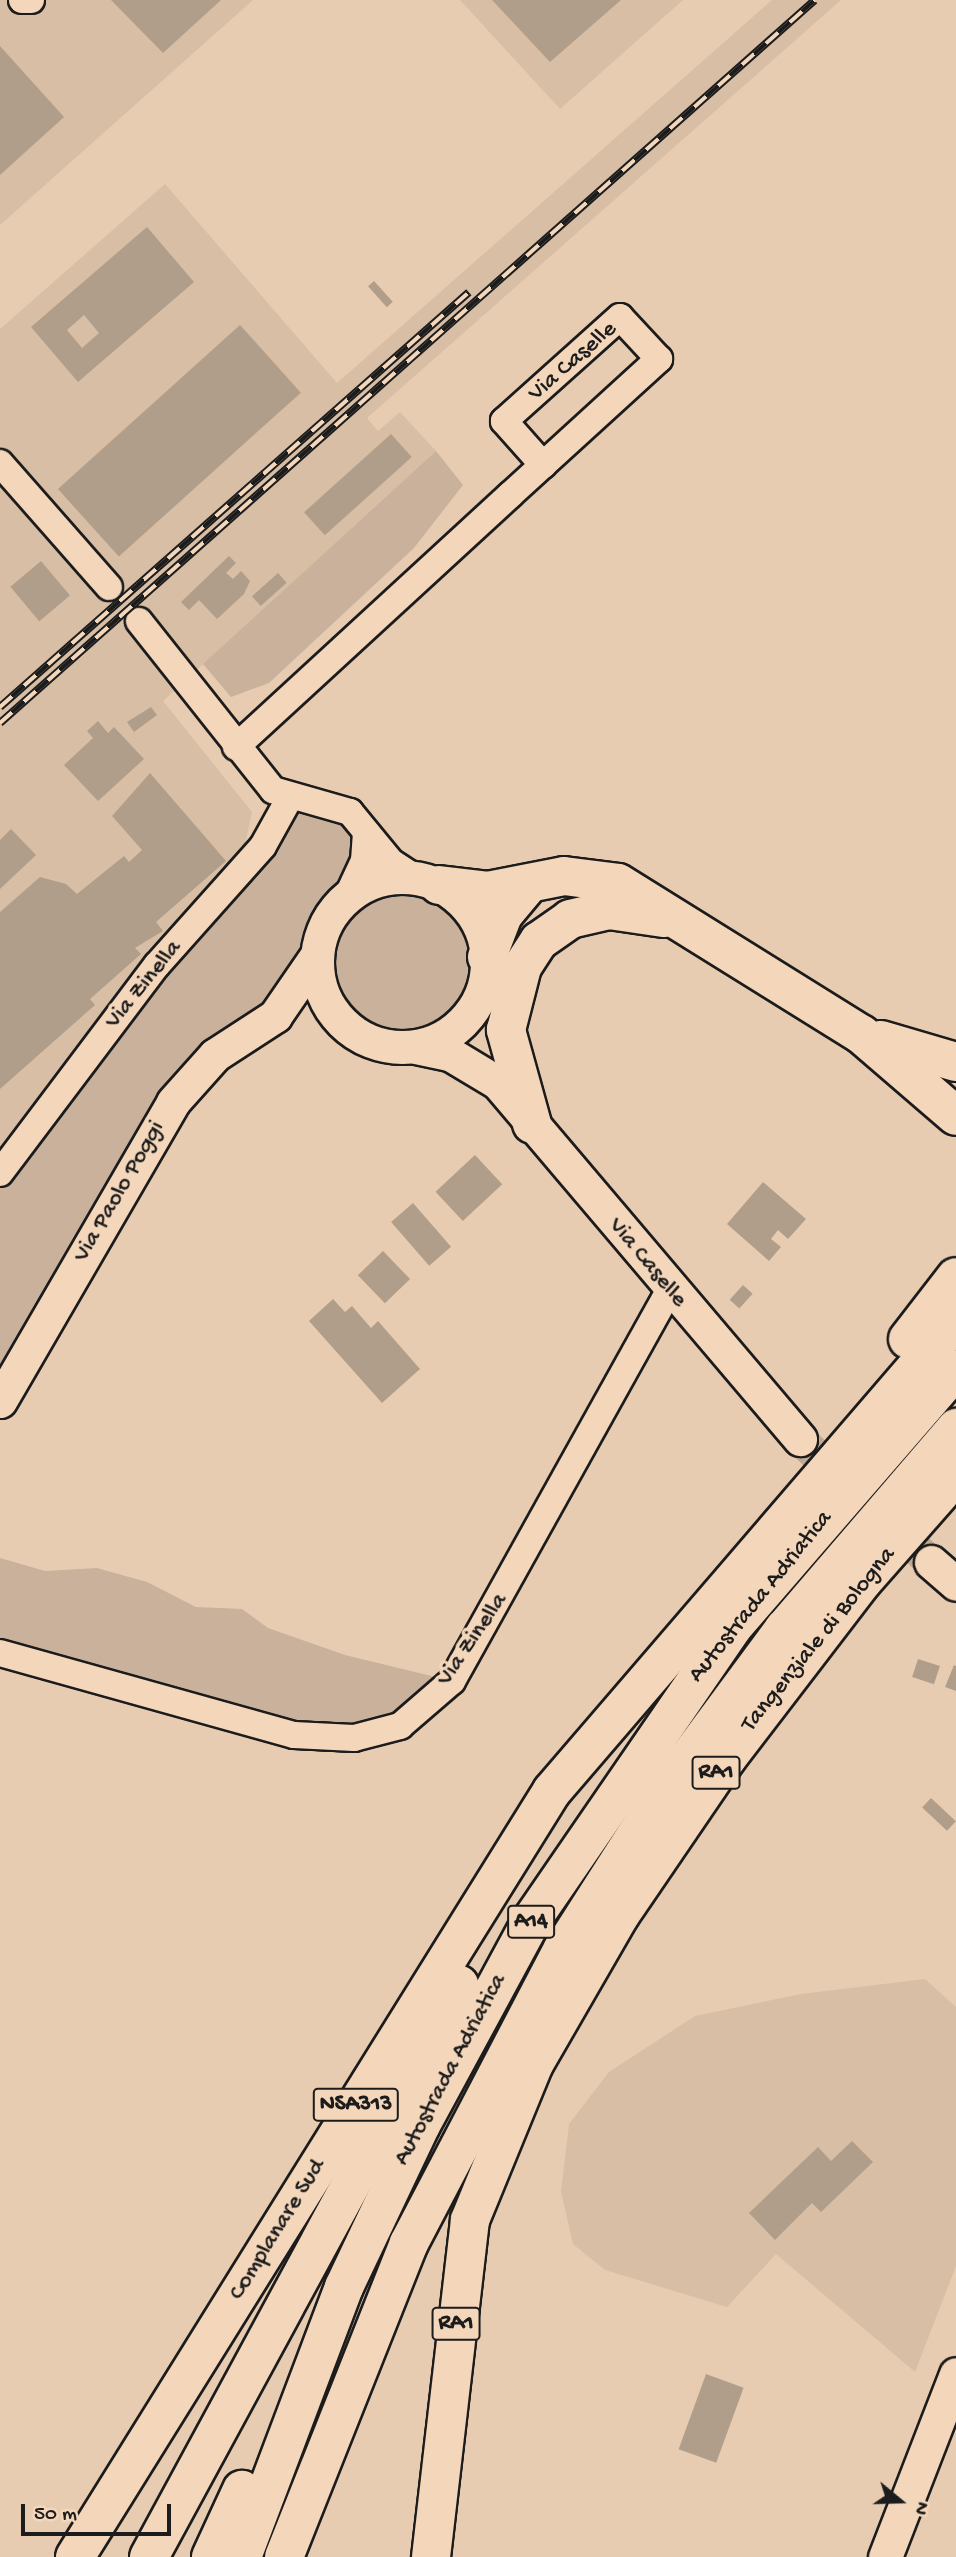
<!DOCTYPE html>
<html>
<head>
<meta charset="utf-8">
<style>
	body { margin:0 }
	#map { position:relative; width:956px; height:2557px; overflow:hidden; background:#e7ccb1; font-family:"Gochi Hand",sans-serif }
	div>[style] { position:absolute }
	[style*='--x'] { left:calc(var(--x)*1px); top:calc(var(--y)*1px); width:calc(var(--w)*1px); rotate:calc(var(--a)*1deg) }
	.built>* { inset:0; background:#d7bea5 }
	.green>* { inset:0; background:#c9b19c }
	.round { border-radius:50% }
	.building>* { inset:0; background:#b19e8a; transform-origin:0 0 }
	.major-tunnel>* { height:33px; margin-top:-16.5px; transform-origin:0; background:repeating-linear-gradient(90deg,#bea993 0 33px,transparent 0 50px) }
	.roads { filter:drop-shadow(2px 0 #1c1c1c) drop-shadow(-2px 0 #1c1c1c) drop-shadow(0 2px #1c1c1c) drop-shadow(0 -2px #1c1c1c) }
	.minor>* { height:26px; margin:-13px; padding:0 13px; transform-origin:13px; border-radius:13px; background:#f4d7bb }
	.major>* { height:33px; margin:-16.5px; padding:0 16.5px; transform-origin:16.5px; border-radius:16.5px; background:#f4d7bb }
	.major>.ring { margin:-16.5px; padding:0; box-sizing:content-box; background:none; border:33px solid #f4d7bb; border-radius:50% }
	.highway>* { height:38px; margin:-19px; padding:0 19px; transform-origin:19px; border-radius:19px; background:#f4d7bb }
	.rail>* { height:8px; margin-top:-4px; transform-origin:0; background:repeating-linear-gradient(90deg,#f4d7bb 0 16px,#1c1c1c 0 32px); box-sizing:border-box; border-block:2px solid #1c1c1c }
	span { translate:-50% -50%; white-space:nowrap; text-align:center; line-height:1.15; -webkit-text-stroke:7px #f4d7bb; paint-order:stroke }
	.shield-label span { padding:2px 5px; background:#f4d7bb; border:2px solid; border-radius:5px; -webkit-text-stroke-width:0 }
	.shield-label { font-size:23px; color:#1c1c1c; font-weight:700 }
	.street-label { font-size:24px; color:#1c1c1c }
	.north { position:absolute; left:865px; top:2466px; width:70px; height:70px; -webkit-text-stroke:5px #f4d7bb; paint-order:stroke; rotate:109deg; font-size:19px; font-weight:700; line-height:28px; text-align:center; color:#1c1c1c }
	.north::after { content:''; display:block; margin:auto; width:24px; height:32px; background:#1c1c1c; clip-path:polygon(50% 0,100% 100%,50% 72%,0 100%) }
	.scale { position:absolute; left:21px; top:2504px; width:150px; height:32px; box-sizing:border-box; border:4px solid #1c1c1c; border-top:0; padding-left:9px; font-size:21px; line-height:24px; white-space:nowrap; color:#1c1c1c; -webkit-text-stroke:5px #f4d7bb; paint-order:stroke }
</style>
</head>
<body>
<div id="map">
	<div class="built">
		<div style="clip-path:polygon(0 0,253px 0,0 225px)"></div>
		<div style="clip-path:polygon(460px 0,683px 0,560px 109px)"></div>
		<div style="clip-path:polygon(772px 0,841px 0,367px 418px,378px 431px,400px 412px,436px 451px,163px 701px,252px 812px,243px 855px,0 1191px,0 329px,165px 184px,337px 383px)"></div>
		<div style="clip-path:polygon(925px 1979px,956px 2007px,956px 2266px,915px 2372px,776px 2254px,727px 2307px,605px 2270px,573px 2244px,561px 2192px,569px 2124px,609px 2072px,695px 2016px,801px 1994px)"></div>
	</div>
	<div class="green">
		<div style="clip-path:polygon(436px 451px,463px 485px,414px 548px,269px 683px,231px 697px,203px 664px)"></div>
		<div style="clip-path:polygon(289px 799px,360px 822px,347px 897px,331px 914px,317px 955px,215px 1055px,0 1401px,0 1173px)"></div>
		<div class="round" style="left:333px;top:893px;width:138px;height:138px"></div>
		<div style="clip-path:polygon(0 1558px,45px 1571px,97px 1568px,147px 1582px,196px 1607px,242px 1609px,268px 1628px,345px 1655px,452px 1681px,354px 1738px,0 1655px)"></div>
	</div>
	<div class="building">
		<div style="clip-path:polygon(111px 0,221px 0,163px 53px)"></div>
		<div style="clip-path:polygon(492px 0,621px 0,550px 62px)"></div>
		<div style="clip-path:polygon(0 46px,64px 117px,0 175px)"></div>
		<div style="clip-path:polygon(evenodd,147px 227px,194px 282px,78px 382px,31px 327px,147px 227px,84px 315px,99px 333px,82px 348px,67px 330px,84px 315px)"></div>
		<div style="left:374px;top:281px;width:28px;height:8px;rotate:48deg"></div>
		<div style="left:240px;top:325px;width:91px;height:245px;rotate:48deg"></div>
		<div style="left:391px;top:434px;width:31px;height:117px;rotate:48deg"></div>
		<div style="clip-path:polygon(229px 556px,236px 563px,226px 573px,233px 579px,241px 571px,250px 581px,244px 594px,217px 619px,199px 600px,189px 610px,181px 602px)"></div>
		<div style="left:41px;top:561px;width:45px;height:40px;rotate:50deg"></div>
		<div style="left:278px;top:573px;width:13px;height:35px;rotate:48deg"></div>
		<div style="clip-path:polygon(151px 707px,157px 715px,134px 732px,127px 722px)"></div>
		<div style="clip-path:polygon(98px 721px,108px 733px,114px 727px,144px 759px,98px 801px,64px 765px,93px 738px,87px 731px)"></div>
		<div style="clip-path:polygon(150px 773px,226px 861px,156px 922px,163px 931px,135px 948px,141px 954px,90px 999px,95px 1005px,0 1089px,0 912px,40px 877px,66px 884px,77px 894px,124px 856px,129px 862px,142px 850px,112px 816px)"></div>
		<div style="clip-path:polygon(11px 829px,36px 855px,0 889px,0 840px)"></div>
		<div style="left:475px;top:1155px;width:40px;height:54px;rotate:47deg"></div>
		<div style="clip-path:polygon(763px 1182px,806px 1219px,788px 1239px,778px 1230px,771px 1239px,781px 1247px,769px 1261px,727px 1224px)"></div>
		<div style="left:413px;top:1203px;width:58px;height:29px;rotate:49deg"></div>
		<div style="left:383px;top:1251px;width:39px;height:35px;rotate:46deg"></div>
		<div style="left:743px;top:1285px;width:13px;height:20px;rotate:42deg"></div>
		<div style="clip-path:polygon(333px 1299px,345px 1312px,352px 1306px,371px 1328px,378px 1321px,420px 1369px,382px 1403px,309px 1321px)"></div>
		<div style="left:918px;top:1659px;width:23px;height:19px;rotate:18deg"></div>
		<div style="clip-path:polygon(954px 1665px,956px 1666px,956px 1691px,945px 1687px)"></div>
		<div style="left:931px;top:1798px;width:34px;height:13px;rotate:43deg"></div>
		<div style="clip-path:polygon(852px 2141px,873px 2162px,821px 2212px,812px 2203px,775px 2240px,749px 2213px,818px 2147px,831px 2161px)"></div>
		<div style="left:706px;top:2374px;width:40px;height:80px;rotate:20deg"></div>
	</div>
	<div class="major-tunnel">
		<div style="--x:800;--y:1439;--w:180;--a:43.2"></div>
	</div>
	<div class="roads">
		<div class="minor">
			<div style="--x:22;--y:0;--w:9;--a:0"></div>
			<div style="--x:0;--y:463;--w:165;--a:48.7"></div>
			<div style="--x:139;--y:621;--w:216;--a:51.6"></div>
			<div style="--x:273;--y:790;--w:80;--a:15.9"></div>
			<div style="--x:350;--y:812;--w:65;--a:50.6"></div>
			<div style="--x:391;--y:862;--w:27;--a:33"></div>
			<div style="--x:236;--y:747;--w:372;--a:-42.6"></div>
			<div style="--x:510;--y:495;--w:202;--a:-42.4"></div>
			<div style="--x:659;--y:359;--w:57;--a:-132.9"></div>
			<div style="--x:620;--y:317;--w:156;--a:138.1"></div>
			<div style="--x:504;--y:421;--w:59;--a:48.4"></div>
			<div style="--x:347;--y:897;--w:40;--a:-65"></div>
			<div style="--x:364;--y:861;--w:29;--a:-86"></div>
			<div style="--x:0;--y:1173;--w:261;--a:-53"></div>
			<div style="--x:157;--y:965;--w:159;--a:-48.3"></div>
			<div style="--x:263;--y:846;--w:54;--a:-61"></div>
			<div style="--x:0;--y:1653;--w:305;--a:15.6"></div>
			<div style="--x:294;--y:1735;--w:60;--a:2.9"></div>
			<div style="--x:354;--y:1738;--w:48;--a:-14.6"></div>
			<div style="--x:400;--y:1726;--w:69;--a:-40.9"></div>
			<div style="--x:452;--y:1681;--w:448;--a:-60.9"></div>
		</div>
		<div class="major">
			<div class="ring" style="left:317px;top:877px;width:137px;height:137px"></div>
			<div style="--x:416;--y:1047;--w:35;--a:12"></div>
			<div style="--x:450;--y:1054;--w:56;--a:31.1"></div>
			<div style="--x:498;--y:1083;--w:467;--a:49.7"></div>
			<div style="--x:0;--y:1401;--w:345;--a:-59.9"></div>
			<div style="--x:173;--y:1102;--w:63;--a:-48.2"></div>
			<div style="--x:215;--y:1055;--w:72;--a:-33"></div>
			<div style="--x:275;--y:1016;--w:74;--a:-55.5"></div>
			<div style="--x:931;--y:1562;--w:33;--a:41"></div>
			<div style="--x:885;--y:2557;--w:196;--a:-68.8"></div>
		</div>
		<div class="highway">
			<div style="--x:439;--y:885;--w:49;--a:7"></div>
			<div style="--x:488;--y:891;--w:77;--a:-11.2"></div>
			<div style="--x:564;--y:876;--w:54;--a:7.4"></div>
			<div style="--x:618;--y:883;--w:286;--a:31.9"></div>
			<div style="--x:861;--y:1034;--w:125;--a:40.8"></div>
			<div style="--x:487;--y:957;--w:45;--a:-69.1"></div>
			<div style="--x:503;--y:915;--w:38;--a:-50"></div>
			<div style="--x:881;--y:1040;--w:78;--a:16.3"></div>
			<div style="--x:532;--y:1124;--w:98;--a:-105.5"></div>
			<div style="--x:506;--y:1030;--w:65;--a:-75.7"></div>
			<div style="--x:522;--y:967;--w:31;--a:-57"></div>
			<div style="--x:539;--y:941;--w:38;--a:-35"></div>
			<div style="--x:570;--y:919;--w:40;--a:-13"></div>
			<div style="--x:609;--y:910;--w:55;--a:8.4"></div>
			<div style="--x:908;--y:1339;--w:78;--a:-52.3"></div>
			<div style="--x:75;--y:2557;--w:902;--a:-58.09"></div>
			<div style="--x:552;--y:1791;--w:620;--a:-49.32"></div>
			<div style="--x:149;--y:2557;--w:651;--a:-61.54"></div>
			<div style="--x:211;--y:2557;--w:74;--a:-65.2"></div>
			<div style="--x:242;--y:2557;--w:289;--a:-69.3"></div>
			<div style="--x:344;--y:2287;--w:179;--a:-64.6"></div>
			<div style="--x:421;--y:2125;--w:235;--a:-61.6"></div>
			<div style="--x:533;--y:1918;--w:352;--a:-55.5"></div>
			<div style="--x:732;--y:1628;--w:342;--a:-49.1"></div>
			<div style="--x:284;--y:2557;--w:338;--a:-68.3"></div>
			<div style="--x:409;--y:2243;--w:332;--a:-62.4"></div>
			<div style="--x:563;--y:1949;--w:188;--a:-57.4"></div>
			<div style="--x:664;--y:1791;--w:202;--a:-53.5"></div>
			<div style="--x:784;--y:1629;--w:265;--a:-49.4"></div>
			<div style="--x:431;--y:2557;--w:339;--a:-83.4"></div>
			<div style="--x:470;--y:2220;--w:169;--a:-67.7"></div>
			<div style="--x:534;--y:2064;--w:172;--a:-60"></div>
			<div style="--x:620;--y:1915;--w:190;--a:-55.7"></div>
			<div style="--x:727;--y:1758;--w:223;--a:-52.5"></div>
			<div style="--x:863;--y:1581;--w:141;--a:-48.7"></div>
		</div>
	</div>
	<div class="rail">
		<div style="--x:0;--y:707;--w:626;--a:-41.5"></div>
		<div style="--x:0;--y:723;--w:1089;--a:-41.58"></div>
	</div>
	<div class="shield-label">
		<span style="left:716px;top:1773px">RA1</span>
		<span style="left:531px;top:1922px">A14</span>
		<span style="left:356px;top:2105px">NSA313</span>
		<span style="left:456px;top:2324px">RA1</span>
	</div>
	<div class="street-label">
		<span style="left:573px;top:362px;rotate:-41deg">Via Caselle</span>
		<span style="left:144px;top:985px;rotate:-51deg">Via Zinella</span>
		<span style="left:120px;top:1192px;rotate:-60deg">Via Paolo Poggi</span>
		<span style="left:647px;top:1263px;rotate:50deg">Via Caselle</span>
		<span style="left:761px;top:1597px;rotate:-51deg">Autostrada Adriatica</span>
		<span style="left:473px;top:1640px;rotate:-56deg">Via Zinella</span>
		<span style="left:819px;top:1640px;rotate:-51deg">Tangenziale di Bologna</span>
		<span style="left:451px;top:2070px;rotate:-62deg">Autostrada Adriatica</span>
		<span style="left:278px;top:2230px;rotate:-58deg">Complanare Sud</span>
	</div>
	<div class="north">N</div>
	<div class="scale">50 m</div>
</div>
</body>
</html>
